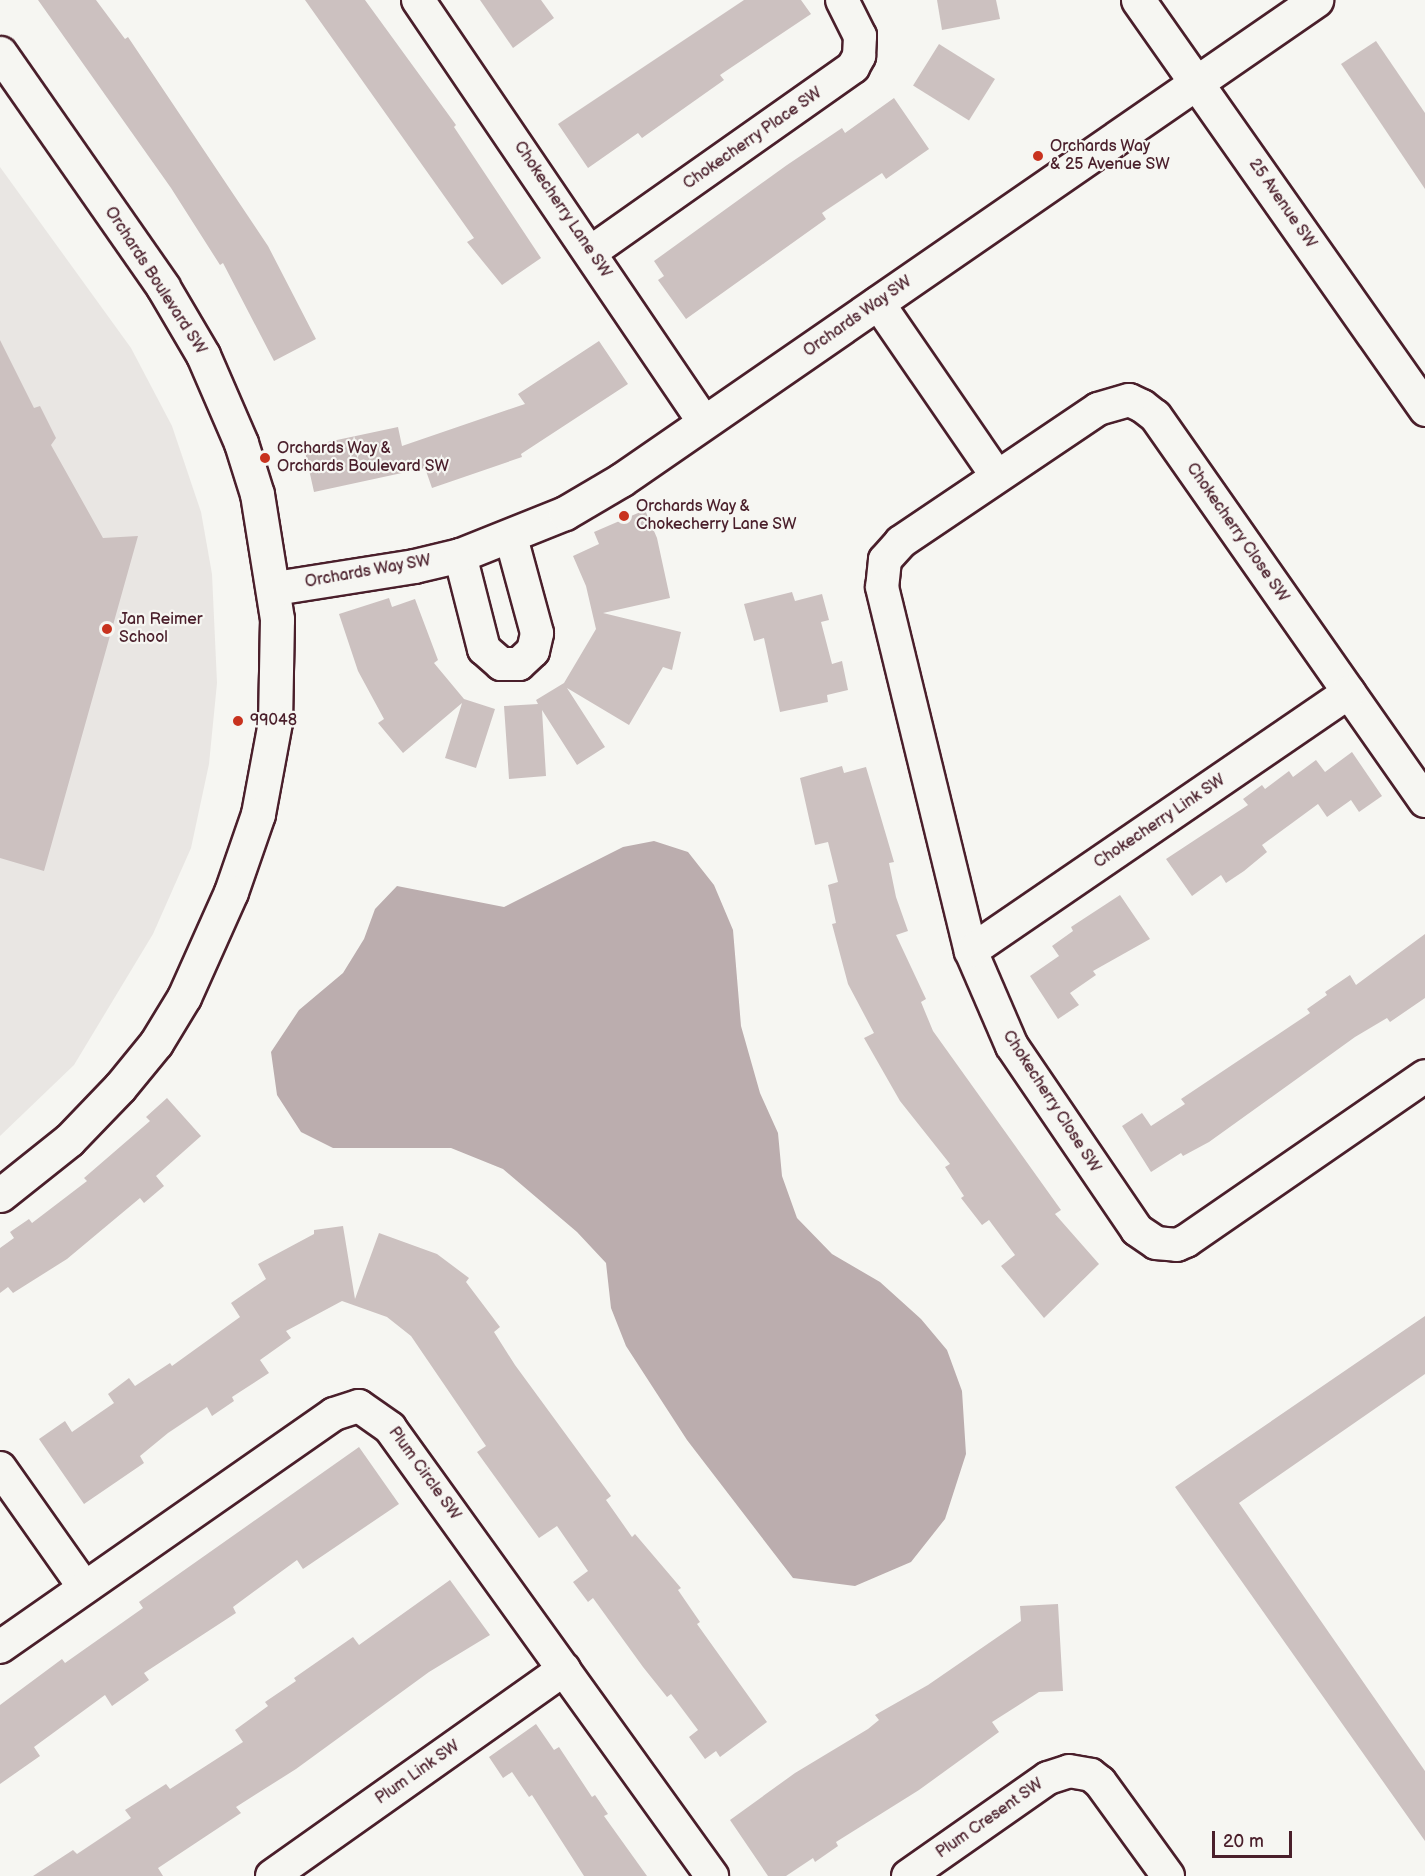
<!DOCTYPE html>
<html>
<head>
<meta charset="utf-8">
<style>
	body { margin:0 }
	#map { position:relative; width:1425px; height:1876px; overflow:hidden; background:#f6f6f2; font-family:"Balsamiq Sans",sans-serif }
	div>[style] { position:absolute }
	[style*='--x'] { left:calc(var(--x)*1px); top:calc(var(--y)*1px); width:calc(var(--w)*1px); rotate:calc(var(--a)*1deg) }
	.built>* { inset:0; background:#e9e6e3 }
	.water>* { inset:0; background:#bbadae }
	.building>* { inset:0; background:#ccc1c0; transform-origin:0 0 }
	.roads { filter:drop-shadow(2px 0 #4a1f2b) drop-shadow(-2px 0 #4a1f2b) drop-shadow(0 2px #4a1f2b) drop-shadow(0 -2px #4a1f2b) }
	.minor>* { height:32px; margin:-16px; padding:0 16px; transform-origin:16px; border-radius:16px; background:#f6f6f2 }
	.tertiary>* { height:33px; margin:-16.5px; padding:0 16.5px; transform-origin:16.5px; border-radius:16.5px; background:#f6f6f2 }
	.secondary>* { height:33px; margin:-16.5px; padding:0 16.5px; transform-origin:16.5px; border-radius:16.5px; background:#f6f6f2 }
	.dots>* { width:16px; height:16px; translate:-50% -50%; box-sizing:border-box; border:3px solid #f6f6f2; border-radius:50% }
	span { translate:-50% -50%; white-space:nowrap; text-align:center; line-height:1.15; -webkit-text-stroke:4.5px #f6f6f2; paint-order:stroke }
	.street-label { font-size:16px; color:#4a1f2b }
	.poi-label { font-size:16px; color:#4a1f2b }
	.left { translate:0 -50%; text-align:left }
	.scale { position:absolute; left:1212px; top:1831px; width:80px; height:27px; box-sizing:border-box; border:3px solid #4a1f2b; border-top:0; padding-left:8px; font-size:18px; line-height:21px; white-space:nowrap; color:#4a1f2b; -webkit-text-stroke:4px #f6f6f2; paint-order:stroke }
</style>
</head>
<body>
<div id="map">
	<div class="built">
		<div style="clip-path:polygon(0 167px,131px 348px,172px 426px,201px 512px,212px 574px,217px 683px,209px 764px,191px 848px,153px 934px,74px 1065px,0 1136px)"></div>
	</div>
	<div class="water">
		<div style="clip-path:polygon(654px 841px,688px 852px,714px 885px,733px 930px,741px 1026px,760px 1093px,778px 1133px,782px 1176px,797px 1218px,832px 1254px,880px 1282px,921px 1319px,947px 1350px,962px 1391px,966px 1454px,945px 1519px,911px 1562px,855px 1586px,793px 1578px,687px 1440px,626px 1346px,611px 1308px,606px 1263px,577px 1232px,503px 1169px,451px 1148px,333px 1148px,301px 1132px,277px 1095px,271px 1052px,299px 1010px,343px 973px,364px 939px,375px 909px,397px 886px,504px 907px,623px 847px)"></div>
	</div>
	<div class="building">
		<div style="clip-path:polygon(38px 0,96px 0,125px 39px,128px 37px,268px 246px,316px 339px,274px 361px,223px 263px,220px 265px,171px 188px)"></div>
		<div style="clip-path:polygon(305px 0,365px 0,456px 125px,454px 127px,541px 258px,502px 285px,467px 242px,474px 238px)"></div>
		<div style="clip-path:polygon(480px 0,541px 0,554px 18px,513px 48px)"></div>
		<div style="clip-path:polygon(744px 0,801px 0,811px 14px,720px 75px,724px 80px,642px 138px,638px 133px,588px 168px,558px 124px)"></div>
		<div style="clip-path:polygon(937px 0,996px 0,1000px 19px,942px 30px)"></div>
		<div style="clip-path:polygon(1376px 41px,1425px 113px,1425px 189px,1341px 64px)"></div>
		<div style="left:939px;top:44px;width:66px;height:49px;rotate:32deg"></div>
		<div style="clip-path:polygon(894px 98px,929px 149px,886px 179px,882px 173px,822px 213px,826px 219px,686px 319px,658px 280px,664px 276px,654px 261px,787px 165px,842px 128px,845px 133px)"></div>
		<div style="clip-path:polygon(0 340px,34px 408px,40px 406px,56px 438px,51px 445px,103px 538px,138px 536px,44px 871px,0 858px)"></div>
		<div style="clip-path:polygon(599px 341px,628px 384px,521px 454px,522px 457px,432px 488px,425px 468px,314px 492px,304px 447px,398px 427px,402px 446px,525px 404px,518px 394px)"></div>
		<div style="clip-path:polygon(645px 510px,657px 538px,670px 598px,603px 613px,681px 632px,672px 670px,663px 667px,629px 725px,567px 688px,605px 747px,577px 765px,542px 710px,546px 776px,509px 779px,504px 706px,538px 704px,536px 700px,564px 683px,596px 629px,586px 586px,573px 556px,599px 544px,594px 532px)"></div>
		<div style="clip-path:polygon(792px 592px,795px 601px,822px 594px,829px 620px,821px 622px,832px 664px,842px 661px,848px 690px,827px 695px,828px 702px,780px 712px,764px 638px,754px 641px,744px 604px)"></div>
		<div style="clip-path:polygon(389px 598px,392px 607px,415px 599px,438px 660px,434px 663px,464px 699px,495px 709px,476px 768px,445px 758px,462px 703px,403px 753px,378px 723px,384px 719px,358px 671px,339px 614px)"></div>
		<div style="clip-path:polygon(1352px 752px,1382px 796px,1359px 812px,1351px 800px,1327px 817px,1318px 804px,1262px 845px,1267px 852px,1244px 871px,1226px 883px,1221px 875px,1192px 896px,1166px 859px,1248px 805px,1243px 799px,1262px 785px,1265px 789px,1289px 771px,1293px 777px,1316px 760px,1325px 772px)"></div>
		<div style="clip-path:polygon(842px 766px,844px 773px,866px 767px,894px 862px,889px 863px,896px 897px,908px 931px,896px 935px,926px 999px,921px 1002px,933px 1031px,1061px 1210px,1055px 1214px,1099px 1264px,1044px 1318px,1001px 1266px,1015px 1255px,989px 1220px,982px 1225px,961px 1198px,964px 1196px,945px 1167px,950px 1164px,900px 1101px,864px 1038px,874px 1033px,848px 984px,832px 924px,836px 923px,828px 885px,838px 882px,828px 842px,815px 845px,800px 778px)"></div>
		<div style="clip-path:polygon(1120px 895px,1150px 939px,1093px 971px,1096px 975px,1070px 993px,1079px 1005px,1058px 1019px,1030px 976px,1059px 956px,1052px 946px,1073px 931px,1071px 927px)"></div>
		<div style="clip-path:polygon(1425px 934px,1425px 998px,1390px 1022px,1387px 1018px,1355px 1037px,1209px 1142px,1183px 1156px,1181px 1153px,1151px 1172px,1122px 1126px,1142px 1113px,1151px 1126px,1185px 1104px,1181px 1099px,1310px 1013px,1307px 1009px,1327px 995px,1325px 992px,1350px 975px,1356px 985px)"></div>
		<div style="clip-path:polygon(167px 1098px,201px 1136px,156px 1176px,164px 1186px,144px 1203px,140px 1198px,67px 1259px,13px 1293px,8px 1287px,0 1293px,0 1248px,14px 1238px,10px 1232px,29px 1219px,32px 1223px,87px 1181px,84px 1178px,150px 1121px,146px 1117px)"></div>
		<div style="clip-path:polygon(343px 1226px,355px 1299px,379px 1233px,437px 1254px,469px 1278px,466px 1282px,500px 1327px,494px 1332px,515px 1365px,611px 1496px,606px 1500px,632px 1537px,635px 1534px,681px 1588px,678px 1590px,700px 1622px,697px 1624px,767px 1722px,720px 1757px,716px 1751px,705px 1759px,689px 1737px,698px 1730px,671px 1694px,667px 1697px,643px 1667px,593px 1598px,588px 1602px,573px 1582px,588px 1571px,557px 1526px,539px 1538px,477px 1452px,486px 1446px,411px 1336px,387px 1317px,342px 1301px,286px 1331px,291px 1338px,260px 1360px,269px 1373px,232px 1397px,234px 1401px,212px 1416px,207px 1407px,168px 1433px,140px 1456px,144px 1463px,84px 1504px,39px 1439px,65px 1421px,72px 1432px,114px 1403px,108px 1394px,129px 1378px,135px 1386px,170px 1363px,172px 1366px,240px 1317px,231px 1303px,266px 1279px,258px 1264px,314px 1234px,314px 1230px)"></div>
		<div style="clip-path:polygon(1425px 1316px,1425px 1374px,1239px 1503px,1425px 1771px,1425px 1841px,1175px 1487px)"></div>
		<div style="clip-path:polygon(359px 1447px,399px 1504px,303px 1569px,297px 1560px,233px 1607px,236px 1613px,144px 1673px,149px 1680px,112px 1706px,105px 1695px,34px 1747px,40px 1756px,0 1784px,0 1705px,62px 1659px,65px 1663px,143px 1608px,139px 1602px)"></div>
		<div style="clip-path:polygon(450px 1580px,490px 1635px,429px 1672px,296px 1769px,236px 1807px,241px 1813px,158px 1868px,163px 1876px,33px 1876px,73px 1850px,77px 1854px,131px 1818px,125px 1810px,166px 1784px,170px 1789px,243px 1742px,235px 1730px,268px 1706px,265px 1702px,296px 1681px,294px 1678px,353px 1637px,359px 1645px)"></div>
		<div style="clip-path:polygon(1058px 1604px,1063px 1691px,1039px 1692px,992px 1722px,999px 1732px,919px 1790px,836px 1842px,838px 1846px,815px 1862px,813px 1858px,786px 1876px,768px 1876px,730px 1820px,795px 1773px,868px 1729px,879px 1720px,875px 1715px,928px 1685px,1021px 1621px,1020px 1606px)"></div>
		<div style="clip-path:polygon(536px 1724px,554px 1750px,559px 1747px,592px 1797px,595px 1795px,608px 1814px,604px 1816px,647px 1876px,584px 1876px,532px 1795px,529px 1797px,512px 1772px,503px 1778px,489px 1757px)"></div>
	</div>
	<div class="roads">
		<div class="minor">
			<div style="--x:418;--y:0;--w:510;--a:55.87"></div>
			<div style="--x:591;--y:252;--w:321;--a:-35.2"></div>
			<div style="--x:853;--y:67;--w:13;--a:-61"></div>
			<div style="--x:859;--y:56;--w:20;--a:-87"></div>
			<div style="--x:860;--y:36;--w:40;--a:-116.6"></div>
			<div style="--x:878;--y:303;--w:210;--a:55.5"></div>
			<div style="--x:460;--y:555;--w:97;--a:75.7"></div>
			<div style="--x:484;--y:649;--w:23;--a:41"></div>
			<div style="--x:501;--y:664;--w:18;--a:0"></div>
			<div style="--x:519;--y:664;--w:19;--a:-43"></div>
			<div style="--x:533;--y:651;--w:18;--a:-77"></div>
			<div style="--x:537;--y:633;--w:99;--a:-105.2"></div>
			<div style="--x:1425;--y:801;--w:470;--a:-125"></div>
			<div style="--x:1155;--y:416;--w:16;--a:-142"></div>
			<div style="--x:1142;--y:406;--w:14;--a:-155"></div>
			<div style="--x:1129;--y:400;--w:32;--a:164"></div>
			<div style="--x:1098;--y:409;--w:238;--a:146"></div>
			<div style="--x:901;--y:542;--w:24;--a:132"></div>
			<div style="--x:885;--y:560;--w:27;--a:96"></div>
			<div style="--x:882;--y:587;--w:375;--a:76.3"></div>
			<div style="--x:971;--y:951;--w:103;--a:66.7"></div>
			<div style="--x:1012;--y:1046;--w:222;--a:55.8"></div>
			<div style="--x:1137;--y:1230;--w:23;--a:34"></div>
			<div style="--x:1156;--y:1243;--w:21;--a:5"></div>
			<div style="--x:1177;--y:1245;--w:10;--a:-24"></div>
			<div style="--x:1186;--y:1241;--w:290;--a:-34.6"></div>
			<div style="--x:971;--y:951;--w:458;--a:-34.4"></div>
			<div style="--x:0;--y:1468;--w:146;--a:54.8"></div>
			<div style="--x:0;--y:1647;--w:407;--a:-34.9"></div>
			<div style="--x:334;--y:1414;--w:26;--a:-18"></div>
			<div style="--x:359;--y:1406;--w:38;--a:35"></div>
			<div style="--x:390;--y:1428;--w:552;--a:54.29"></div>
			<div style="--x:272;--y:1876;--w:358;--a:-35.3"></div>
			<div style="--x:908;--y:1876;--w:171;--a:-35"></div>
			<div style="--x:1048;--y:1778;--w:22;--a:-18"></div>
			<div style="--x:1069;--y:1771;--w:22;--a:10"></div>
			<div style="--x:1091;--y:1775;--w:11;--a:38"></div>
			<div style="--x:1100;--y:1782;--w:116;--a:54.1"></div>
		</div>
		<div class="tertiary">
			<div style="--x:0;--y:53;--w:285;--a:55.1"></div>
			<div style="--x:163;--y:287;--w:79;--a:59.5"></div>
			<div style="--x:203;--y:355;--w:96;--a:66.6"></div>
			<div style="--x:241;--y:443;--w:53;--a:72.6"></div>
			<div style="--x:257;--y:494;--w:127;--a:80.9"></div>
			<div style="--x:277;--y:619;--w:103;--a:91.1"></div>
			<div style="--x:275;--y:722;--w:94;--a:100.5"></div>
			<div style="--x:258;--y:814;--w:83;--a:109.1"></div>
			<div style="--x:231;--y:892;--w:115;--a:114.1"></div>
			<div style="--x:184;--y:997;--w:54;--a:121.3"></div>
			<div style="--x:156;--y:1043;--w:57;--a:129.3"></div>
			<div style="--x:120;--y:1087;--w:74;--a:133.9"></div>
			<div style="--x:69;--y:1140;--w:88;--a:141.4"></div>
			<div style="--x:275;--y:588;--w:141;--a:-9"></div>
			<div style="--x:414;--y:566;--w:47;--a:-13.4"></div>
			<div style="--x:460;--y:555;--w:113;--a:-21.8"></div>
			<div style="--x:565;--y:513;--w:65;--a:-30.5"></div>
			<div style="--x:621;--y:480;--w:845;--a:-34.63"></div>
		</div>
		<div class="secondary">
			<div style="--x:1138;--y:0;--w:500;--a:54.9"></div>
		</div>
	</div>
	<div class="dots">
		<div style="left:1038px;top:156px;background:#c8321e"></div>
		<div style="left:265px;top:458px;background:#c8321e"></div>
		<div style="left:624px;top:516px;background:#c8321e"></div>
		<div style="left:107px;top:629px;background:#c8321e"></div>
		<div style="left:238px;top:721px;background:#c8321e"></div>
	</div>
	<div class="street-label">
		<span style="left:753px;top:139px;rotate:-35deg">Chokecherry Place SW</span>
		<span style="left:1282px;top:204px;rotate:55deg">25 Avenue SW</span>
		<span style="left:562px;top:210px;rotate:56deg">Chokecherry Lane SW</span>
		<span style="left:155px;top:281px;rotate:57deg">Orchards Boulevard SW</span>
		<span style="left:858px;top:317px;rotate:-35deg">Orchards Way SW</span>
		<span style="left:1237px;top:533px;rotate:55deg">Chokecherry Close SW</span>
		<span style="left:368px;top:572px;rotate:-10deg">Orchards Way SW</span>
		<span style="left:1160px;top:822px;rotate:-34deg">Chokecherry Link SW</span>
		<span style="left:1051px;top:1102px;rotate:57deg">Chokecherry Close SW</span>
		<span style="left:424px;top:1474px;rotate:54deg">Plum Circle SW</span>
		<span style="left:418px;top:1773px;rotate:-35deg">Plum Link SW</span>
		<span style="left:990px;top:1819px;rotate:-35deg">Plum Cresent SW</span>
	</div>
	<div class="poi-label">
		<span class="left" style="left:1050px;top:156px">Orchards Way<br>&amp; 25 Avenue SW</span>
		<span class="left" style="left:277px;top:458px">Orchards Way &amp;<br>Orchards Boulevard SW</span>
		<span class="left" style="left:636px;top:516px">Orchards Way &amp;<br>Chokecherry Lane SW</span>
		<span class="left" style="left:119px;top:629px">Jan Reimer<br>School</span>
		<span class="left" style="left:250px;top:721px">99048</span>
	</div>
	<div class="scale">20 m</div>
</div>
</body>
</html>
